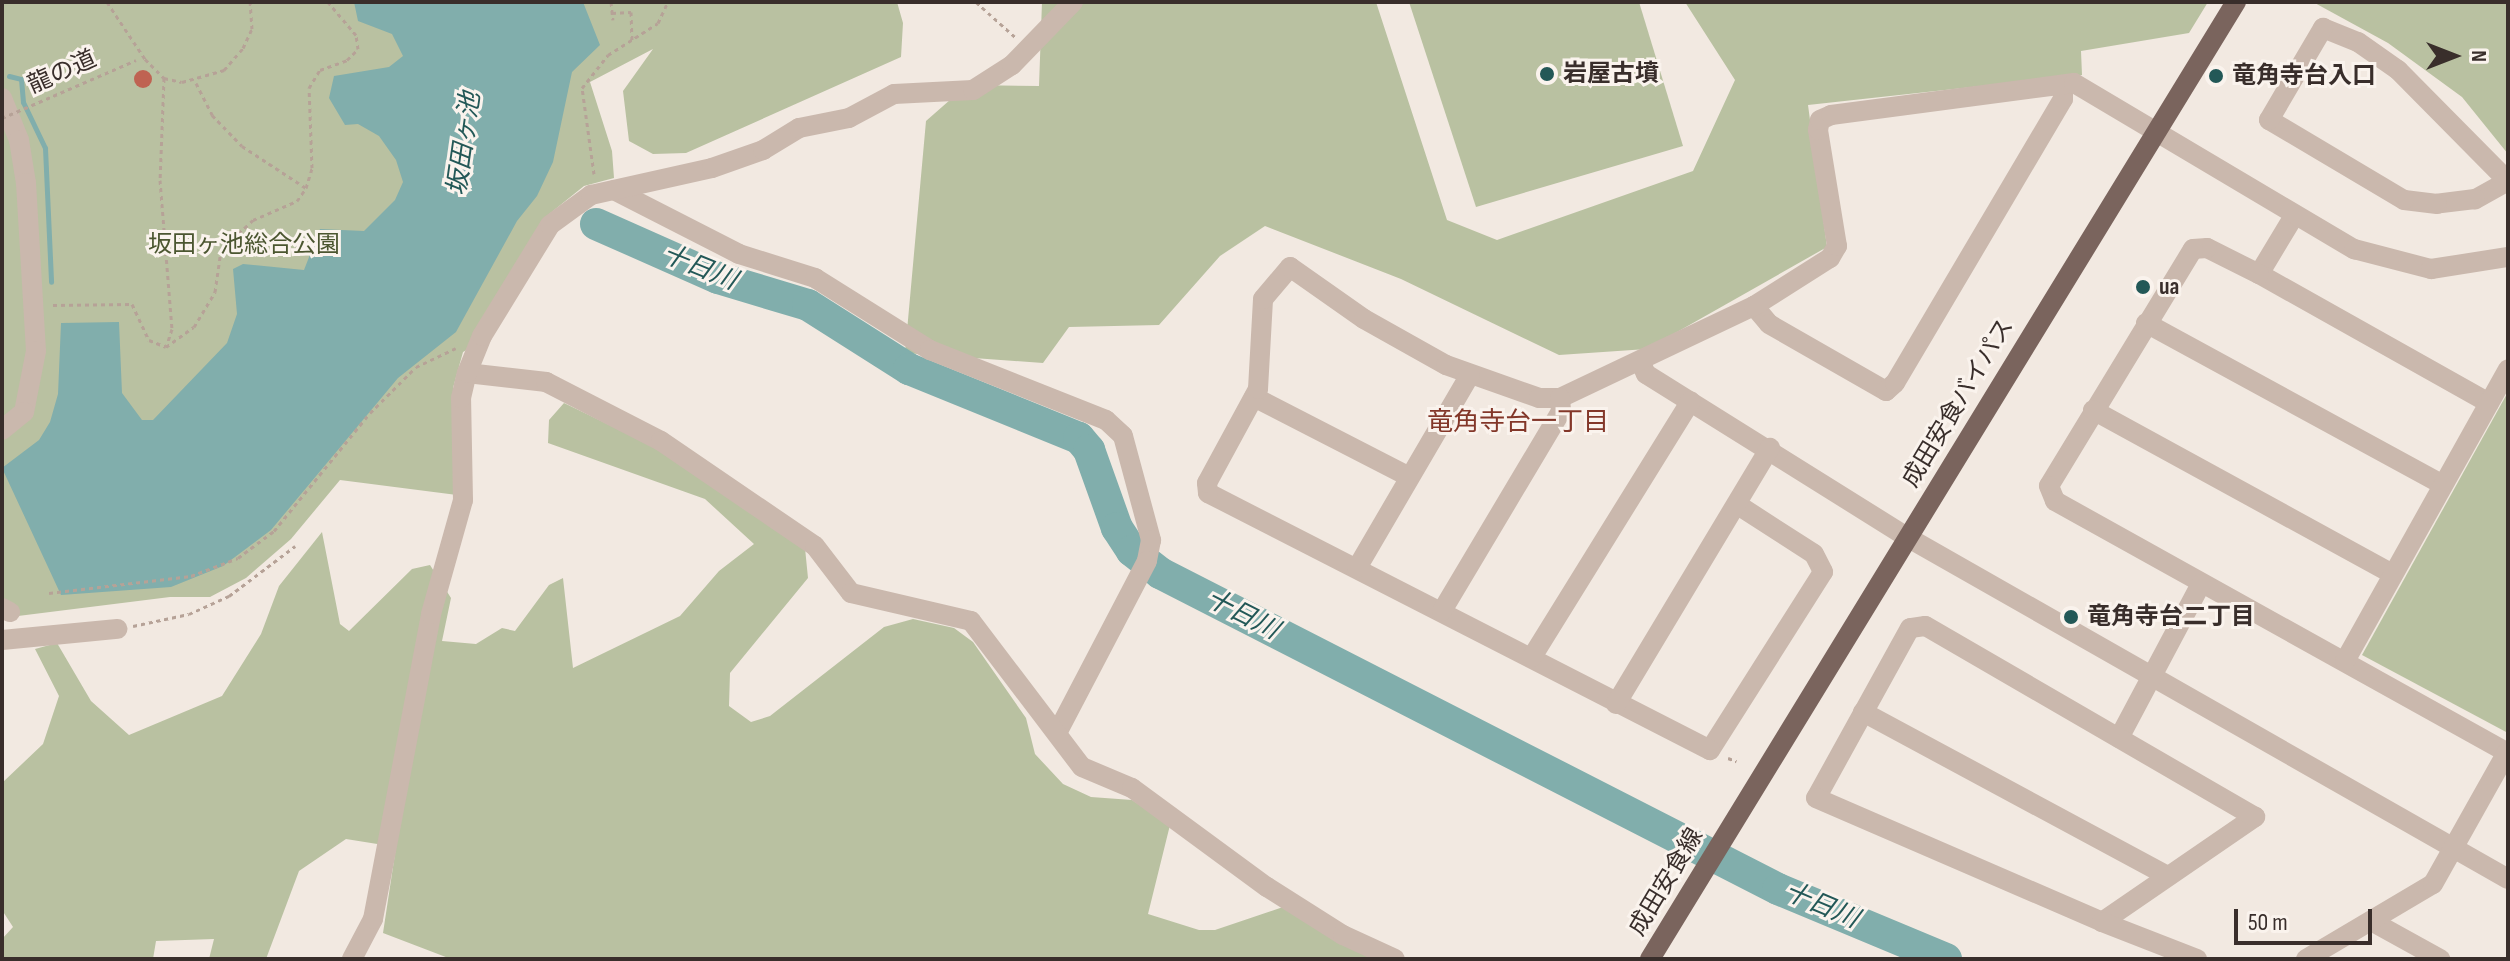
<!DOCTYPE html>
<html>
<head>
<meta charset="utf-8">
<style>
	body { margin:0 }
	#map { position:relative; width:2510px; height:961px; overflow:hidden; background:#f2e9e1; font-family:"Sofia Sans Condensed","Noto Sans JP",sans-serif }
	div>[style] { position:absolute }
	[style*='--x'] { left:calc(var(--x)*1px); top:calc(var(--y)*1px); width:calc(var(--w)*1px); rotate:calc(var(--a)*1deg) }
	.green>* { inset:0; background:#b9c1a1 }
	.water>* { inset:0; background:#81aeac }
	.stream>* { height:5px; margin:-2.5px; padding:0 2.5px; transform-origin:2.5px; border-radius:2.5px; background:#81aeac }
	.river>* { height:32px; margin:-16px; padding:0 16px; transform-origin:16px; border-radius:16px; background:#81aeac }
	.building>* { inset:0; background:#bf6352 }
	.round { border-radius:50% }
	.path>* { height:3px; margin-top:-1.5px; transform-origin:0; background:repeating-linear-gradient(90deg,#b6a297 0 4px,transparent 0 8px) }
	.minor>* { height:20px; margin:-10px; padding:0 10px; transform-origin:10px; border-radius:10px; background:#cab8ad }
	.major>* { height:20px; margin:-10px; padding:0 10px; transform-origin:10px; border-radius:10px; background:#7a645d }
	.path-bridge>* { height:3px; margin-top:-1.5px; transform-origin:0; background:repeating-linear-gradient(90deg,#b6a297 0 4px,transparent 0 8px) }
	.dots>* { width:22px; height:22px; translate:-50% -50%; box-sizing:border-box; border:4px solid #faf3ed; border-radius:50% }
	span { translate:-50% -50%; white-space:nowrap; text-align:center; line-height:1.15; -webkit-text-stroke:6px #faf3ed; paint-order:stroke }
	.street-label { font-size:24px; color:#392e2b }
	.poi-label { font-size:24px; color:#392e2b; font-weight:700 }
	.left { translate:0 -50%; text-align:left }
	.park-label { font-size:24px; color:#4b5630 }
	.water-label { font-size:26px; color:#235857; font-style:italic }
	.neighbourhood-label { font-size:26px; color:#833729 }
	.frame { position:absolute; inset:0; border:4px solid #392e2b; pointer-events:none }
	.north { position:absolute; left:2414px; top:16px; width:80px; height:80px; -webkit-text-stroke:6px #faf3ed; paint-order:stroke; rotate:90deg; font-size:22px; font-weight:700; line-height:32px; text-align:center; color:#392e2b }
	.north::after { content:''; display:block; margin:auto; width:28px; height:36px; background:#392e2b; clip-path:polygon(50% 0,100% 100%,50% 72%,0 100%) }
	.scale { position:absolute; left:2234px; top:909px; width:138px; height:36px; box-sizing:border-box; border:4px solid #392e2b; border-top:0; padding-left:10px; font-size:24px; line-height:28px; white-space:nowrap; color:#392e2b; -webkit-text-stroke:6px #faf3ed; paint-order:stroke }
</style>
</head>
<body>
<div id="map">
	<div class="green">
		<div style="clip-path:polygon(2px 2px,897px 2px,903px 23px,901px 57px,686px 153px,653px 154px,629px 141px,623px 91px,653px 49px,590px 82px,612px 151px,614px 178px,584px 186px,543px 219px,472px 347px,463px 352px,453px 388px,457px 495px,340px 480px,291px 539px,246px 578px,210px 597px,170px 597px,2px 618px)"></div>
		<div style="clip-path:polygon(1042px 2px,1376px 2px,1447px 220px,1497px 240px,1693px 171px,1735px 80px,1685px 2px,2208px 2px,2189px 33px,2081px 51px,2082px 75px,1808px 105px,1827px 247px,1647px 349px,1559px 355px,1401px 279px,1265px 226px,1220px 256px,1159px 325px,1069px 327px,1043px 363px,905px 353px,926px 121px,967px 85px,1039px 86px)"></div>
		<div style="clip-path:polygon(1409px 2px,1639px 2px,1683px 146px,1476px 207px)"></div>
		<div style="clip-path:polygon(2313px 2px,2508px 2px,2508px 154px,2462px 97px,2388px 43px)"></div>
		<div style="clip-path:polygon(2508px 392px,2508px 733px,2362px 655px)"></div>
		<div style="clip-path:polygon(564px 403px,655px 447px,805px 548px,808px 578px,730px 673px,729px 706px,751px 722px,770px 716px,884px 627px,913px 619px,954px 628px,973px 642px,1026px 718px,1035px 754px,1063px 784px,1091px 797px,1132px 800px,1170px 825px,1148px 914px,1199px 930px,1215px 930px,1283px 907px,1375px 959px,451px 959px,383px 933px,396px 847px,346px 839px,299px 871px,266px 959px,209px 959px,214px 939px,156px 941px,153px 959px,2px 959px,2px 939px,13px 927px,2px 910px,2px 783px,43px 744px,59px 696px,35px 649px,57px 643px,91px 701px,129px 735px,222px 696px,261px 634px,279px 586px,322px 532px,340px 624px,349px 631px,412px 569px,430px 565px,451px 598px,442px 641px,476px 644px,502px 628px,515px 631px,549px 585px,563px 578px,573px 668px,680px 616px,719px 571px,754px 544px,705px 499px,548px 443px,549px 420px)"></div>
	</div>
	<div class="water">
		<div style="clip-path:polygon(354px 2px,583px 2px,600px 45px,572px 72px,553px 162px,537px 196px,517px 221px,456px 332px,398px 378px,271px 530px,223px 566px,171px 587px,61px 595px,2px 468px,39px 440px,50px 422px,58px 394px,61px 323px,119px 322px,122px 393px,142px 420px,153px 420px,227px 343px,237px 314px,233px 269px,243px 264px,304px 270px,320px 229px,364px 231px,395px 200px,403px 182px,396px 160px,379px 136px,358px 124px,345px 125px,329px 98px,334px 76px,389px 67px,403px 56px,392px 34px,358px 21px)"></div>
	</div>
	<div class="stream">
		<div style="--x:9;--y:76;--w:12;--a:14"></div>
		<div style="--x:21;--y:79;--w:23;--a:85"></div>
		<div style="--x:23;--y:102;--w:51;--a:64.4"></div>
		<div style="--x:45;--y:148;--w:134;--a:87.4"></div>
	</div>
	<div class="river">
		<div style="--x:596;--y:224;--w:133;--a:23.9"></div>
		<div style="--x:718;--y:278;--w:94;--a:16.7"></div>
		<div style="--x:808;--y:305;--w:120;--a:32.4"></div>
		<div style="--x:909;--y:369;--w:183;--a:22.1"></div>
		<div style="--x:1079;--y:438;--w:16;--a:50"></div>
		<div style="--x:1089;--y:450;--w:83;--a:70.3"></div>
		<div style="--x:1117;--y:528;--w:27;--a:57"></div>
		<div style="--x:1132;--y:551;--w:36;--a:38"></div>
		<div style="--x:1160;--y:573;--w:694;--a:27.08"></div>
		<div style="--x:1778;--y:889;--w:182;--a:22.6"></div>
	</div>
	<div class="building">
		<div class="round" style="left:134px;top:70px;width:18px;height:18px"></div>
	</div>
	<div class="path">
		<div style="--x:107;--y:2;--w:69;--a:56.3"></div>
		<div style="--x:145;--y:59;--w:27;--a:45"></div>
		<div style="--x:164;--y:78;--w:18;--a:13"></div>
		<div style="--x:182;--y:82;--w:44;--a:-15.9"></div>
		<div style="--x:224;--y:70;--w:29;--a:-49"></div>
		<div style="--x:243;--y:48;--w:21;--a:-65"></div>
		<div style="--x:252;--y:29;--w:27;--a:-94"></div>
		<div style="--x:611;--y:2;--w:18;--a:84"></div>
		<div style="--x:976;--y:2;--w:52;--a:41.9"></div>
		<div style="--x:612;--y:13;--w:19;--a:-3"></div>
		<div style="--x:631;--y:12;--w:30;--a:88"></div>
		<div style="--x:164;--y:78;--w:102;--a:92.2"></div>
		<div style="--x:160;--y:180;--w:149;--a:85.4"></div>
		<div style="--x:172;--y:329;--w:19;--a:108"></div>
		<div style="--x:196;--y:83;--w:36;--a:63"></div>
		<div style="--x:212;--y:115;--w:43;--a:45.9"></div>
		<div style="--x:242;--y:146;--w:77;--a:33.3"></div>
		<div style="--x:594;--y:174;--w:87;--a:-97.9"></div>
		<div style="--x:582;--y:88;--w:42;--a:-51.8"></div>
		<div style="--x:608;--y:55;--w:59;--a:-32.6"></div>
		<div style="--x:658;--y:23;--w:23;--a:-65"></div>
		<div style="--x:53;--y:305;--w:79;--a:-0.7"></div>
		<div style="--x:132;--y:304;--w:40;--a:65"></div>
		<div style="--x:149;--y:340;--w:18;--a:22"></div>
		<div style="--x:166;--y:347;--w:34;--a:-36"></div>
		<div style="--x:194;--y:327;--w:41;--a:-59"></div>
		<div style="--x:215;--y:292;--w:42;--a:-81.9"></div>
		<div style="--x:221;--y:250;--w:44;--a:-43.2"></div>
		<div style="--x:253;--y:220;--w:48;--a:-23.4"></div>
		<div style="--x:297;--y:201;--w:16;--a:-55"></div>
		<div style="--x:306;--y:188;--w:21;--a:-73"></div>
		<div style="--x:312;--y:168;--w:80;--a:-92.1"></div>
		<div style="--x:309;--y:88;--w:21;--a:-59"></div>
		<div style="--x:320;--y:70;--w:29;--a:-20"></div>
		<div style="--x:347;--y:60;--w:16;--a:-45"></div>
		<div style="--x:358;--y:49;--w:14;--a:-98"></div>
		<div style="--x:356;--y:35;--w:43;--a:-130.3"></div>
		<div style="--x:49;--y:593;--w:143;--a:-6.8"></div>
		<div style="--x:191;--y:576;--w:50;--a:-21"></div>
		<div style="--x:238;--y:558;--w:45;--a:-36.9"></div>
		<div style="--x:274;--y:531;--w:152;--a:-50.9"></div>
		<div style="--x:370;--y:413;--w:65;--a:-45"></div>
		<div style="--x:416;--y:367;--w:44;--a:-25.4"></div>
		<div style="--x:133;--y:626;--w:57;--a:-12.1"></div>
		<div style="--x:189;--y:614;--w:44;--a:-24.2"></div>
		<div style="--x:229;--y:596;--w:83;--a:-37.1"></div>
		<div style="--x:1728;--y:758;--w:9;--a:21"></div>
	</div>
	<div class="minor">
		<div style="--x:2323;--y:28;--w:38;--a:22"></div>
		<div style="--x:2358;--y:42;--w:49;--a:35"></div>
		<div style="--x:2398;--y:70;--w:156;--a:45.3"></div>
		<div style="--x:2508;--y:181;--w:38;--a:151"></div>
		<div style="--x:2475;--y:199;--w:38;--a:173"></div>
		<div style="--x:2437;--y:204;--w:33;--a:-173"></div>
		<div style="--x:2404;--y:200;--w:157;--a:-149.3"></div>
		<div style="--x:2269;--y:120;--w:107;--a:-59.6"></div>
		<div style="--x:2;--y:98;--w:45;--a:68"></div>
		<div style="--x:19;--y:140;--w:44;--a:80.8"></div>
		<div style="--x:26;--y:183;--w:168;--a:86.6"></div>
		<div style="--x:36;--y:351;--w:62;--a:101.1"></div>
		<div style="--x:24;--y:412;--w:28;--a:141"></div>
		<div style="--x:614;--y:190;--w:140;--a:27.1"></div>
		<div style="--x:739;--y:254;--w:80;--a:17.5"></div>
		<div style="--x:815;--y:278;--w:136;--a:32.1"></div>
		<div style="--x:930;--y:350;--w:189;--a:21.7"></div>
		<div style="--x:1106;--y:420;--w:23;--a:43"></div>
		<div style="--x:1123;--y:436;--w:108;--a:74.9"></div>
		<div style="--x:1151;--y:540;--w:21;--a:101"></div>
		<div style="--x:1147;--y:561;--w:194;--a:117.6"></div>
		<div style="--x:2259;--y:274;--w:68;--a:-58.9"></div>
		<div style="--x:1754;--y:306;--w:23;--a:50"></div>
		<div style="--x:1769;--y:324;--w:135;--a:29.8"></div>
		<div style="--x:1886;--y:391;--w:12;--a:-42"></div>
		<div style="--x:1895;--y:383;--w:330;--a:-59.4"></div>
		<div style="--x:2063;--y:99;--w:14;--a:-90"></div>
		<div style="--x:2146;--y:323;--w:338;--a:28.6"></div>
		<div style="--x:1641;--y:363;--w:12;--a:66"></div>
		<div style="--x:1646;--y:374;--w:308;--a:32"></div>
		<div style="--x:1907;--y:537;--w:691;--a:29.64"></div>
		<div style="--x:467;--y:373;--w:80;--a:6.5"></div>
		<div style="--x:546;--y:382;--w:129;--a:27.2"></div>
		<div style="--x:661;--y:441;--w:186;--a:34.3"></div>
		<div style="--x:815;--y:546;--w:59;--a:52.5"></div>
		<div style="--x:851;--y:593;--w:123;--a:13.1"></div>
		<div style="--x:971;--y:621;--w:183;--a:52.8"></div>
		<div style="--x:1082;--y:767;--w:54;--a:22.8"></div>
		<div style="--x:1132;--y:788;--w:167;--a:36.3"></div>
		<div style="--x:1267;--y:887;--w:90;--a:32.3"></div>
		<div style="--x:1343;--y:935;--w:57;--a:24.8"></div>
		<div style="--x:1254;--y:397;--w:173;--a:27.2"></div>
		<div style="--x:2489;--y:403;--w:264;--a:-150.7"></div>
		<div style="--x:2259;--y:274;--w:58;--a:-153.4"></div>
		<div style="--x:2207;--y:248;--w:14;--a:176"></div>
		<div style="--x:2193;--y:249;--w:277;--a:121.3"></div>
		<div style="--x:2049;--y:486;--w:16;--a:68"></div>
		<div style="--x:2055;--y:501;--w:518;--a:29.09"></div>
		<div style="--x:2093;--y:410;--w:342;--a:28.7"></div>
		<div style="--x:1738;--y:505;--w:90;--a:32.8"></div>
		<div style="--x:1814;--y:554;--w:20;--a:63"></div>
		<div style="--x:1823;--y:572;--w:211;--a:122.4"></div>
		<div style="--x:1710;--y:750;--w:564;--a:-152.89"></div>
		<div style="--x:1208;--y:493;--w:10;--a:-96"></div>
		<div style="--x:1207;--y:483;--w:107;--a:-61.5"></div>
		<div style="--x:1258;--y:389;--w:90;--a:-86.8"></div>
		<div style="--x:1263;--y:299;--w:42;--a:-49.8"></div>
		<div style="--x:1290;--y:267;--w:90;--a:35.1"></div>
		<div style="--x:1364;--y:319;--w:94;--a:29.3"></div>
		<div style="--x:1446;--y:365;--w:99;--a:19.5"></div>
		<div style="--x:1539;--y:398;--w:21;--a:0"></div>
		<div style="--x:1560;--y:398;--w:215;--a:-25.4"></div>
		<div style="--x:1754;--y:306;--w:90;--a:-32.3"></div>
		<div style="--x:1830;--y:258;--w:14;--a:-60"></div>
		<div style="--x:1837;--y:246;--w:118;--a:-99.3"></div>
		<div style="--x:1818;--y:130;--w:10;--a:-79"></div>
		<div style="--x:1820;--y:120;--w:12;--a:-24"></div>
		<div style="--x:1831;--y:115;--w:245;--a:-7.5"></div>
		<div style="--x:2074;--y:83;--w:326;--a:30.7"></div>
		<div style="--x:2354;--y:249;--w:80;--a:14.6"></div>
		<div style="--x:2431;--y:269;--w:78;--a:-8.9"></div>
		<div style="--x:1357;--y:568;--w:224;--a:-59.7"></div>
		<div style="--x:2;--y:608;--w:9;--a:27"></div>
		<div style="--x:1442;--y:611;--w:233;--a:-59.2"></div>
		<div style="--x:1561;--y:411;--w:13;--a:-94"></div>
		<div style="--x:2;--y:640;--w:116;--a:-5.5"></div>
		<div style="--x:1532;--y:657;--w:301;--a:-58.2"></div>
		<div style="--x:2345;--y:661;--w:334;--a:-60.8"></div>
		<div style="--x:1616;--y:704;--w:299;--a:-59"></div>
		<div style="--x:1863;--y:712;--w:346;--a:28.3"></div>
		<div style="--x:2119;--y:738;--w:174;--a:-62"></div>
		<div style="--x:2102;--y:922;--w:186;--a:-34.5"></div>
		<div style="--x:2255;--y:817;--w:381;--a:-149.9"></div>
		<div style="--x:1925;--y:626;--w:15;--a:172"></div>
		<div style="--x:1910;--y:628;--w:194;--a:118.9"></div>
		<div style="--x:1816;--y:798;--w:312;--a:23.4"></div>
		<div style="--x:2102;--y:922;--w:102;--a:21.3"></div>
		<div style="--x:2373;--y:922;--w:77;--a:28.9"></div>
		<div style="--x:352;--y:959;--w:45;--a:-62.3"></div>
		<div style="--x:373;--y:919;--w:310;--a:-79.2"></div>
		<div style="--x:431;--y:614;--w:118;--a:-74.3"></div>
		<div style="--x:463;--y:500;--w:102;--a:-91.1"></div>
		<div style="--x:461;--y:398;--w:26;--a:-77"></div>
		<div style="--x:467;--y:373;--w:40;--a:-68"></div>
		<div style="--x:482;--y:336;--w:130;--a:-58.5"></div>
		<div style="--x:550;--y:225;--w:51;--a:-36.2"></div>
		<div style="--x:591;--y:195;--w:124;--a:-12.6"></div>
		<div style="--x:712;--y:168;--w:54;--a:-19.4"></div>
		<div style="--x:763;--y:150;--w:42;--a:-31.4"></div>
		<div style="--x:799;--y:128;--w:51;--a:-11.3"></div>
		<div style="--x:849;--y:118;--w:51;--a:-28.1"></div>
		<div style="--x:894;--y:94;--w:79;--a:-2.9"></div>
		<div style="--x:973;--y:90;--w:46;--a:-32.7"></div>
		<div style="--x:1012;--y:65;--w:88;--a:-45.9"></div>
		<div style="--x:2306;--y:959;--w:147;--a:-30.6"></div>
		<div style="--x:2433;--y:884;--w:151;--a:-60.7"></div>
	</div>
	<div class="major">
		<div style="--x:1650;--y:959;--w:1122;--a:-58.52"></div>
	</div>
	<div class="path-bridge">
		<div style="--x:2;--y:118;--w:146;--a:-23.4"></div>
	</div>
	<div class="dots">
		<div style="left:1547px;top:74px;background:#235857"></div>
		<div style="left:2216px;top:76px;background:#235857"></div>
		<div style="left:2143px;top:287px;background:#235857"></div>
		<div style="left:2071px;top:617px;background:#235857"></div>
	</div>
	<div class="street-label">
		<span style="left:62px;top:72px;rotate:-24deg">龍の道</span>
		<span style="left:1958px;top:403px;rotate:-59deg">成田安食バイパス</span>
		<span style="left:1666px;top:882px;rotate:-59deg">成田安食線</span>
	</div>
	<div class="poi-label">
		<span class="left" style="left:1563px;top:74px">岩屋古墳</span>
		<span class="left" style="left:2232px;top:76px">竜角寺台入口</span>
		<span class="left" style="left:2159px;top:287px">ua</span>
		<span class="left" style="left:2087px;top:617px">竜角寺台二丁目</span>
	</div>
	<div class="park-label">
		<span style="left:244px;top:245px">坂田ヶ池総合公園</span>
	</div>
	<div class="water-label">
		<span style="left:465px;top:144px;rotate:-82deg">坂田ヶ池</span>
		<span style="left:699px;top:268px;rotate:22deg">十日川</span>
		<span style="left:1242px;top:615px;rotate:27deg">十日川</span>
		<span style="left:1821px;top:906px;rotate:23deg">十日川</span>
	</div>
	<div class="neighbourhood-label">
		<span style="left:1518px;top:423px">竜角寺台一丁目</span>
	</div>
	<div class="frame"></div>
	<div class="north">N</div>
	<div class="scale">50 m</div>
</div>
</body>
</html>
